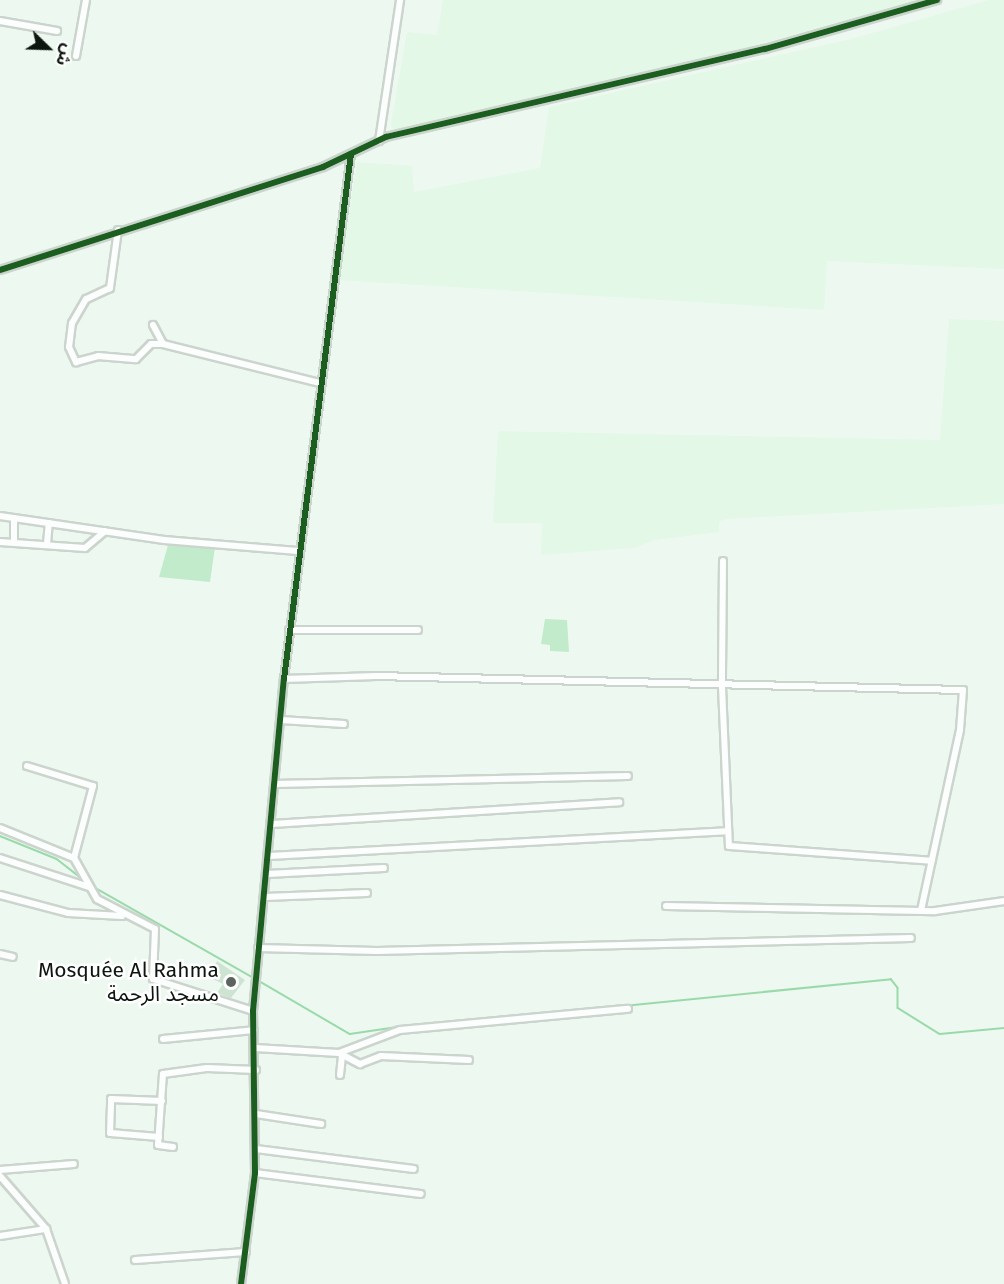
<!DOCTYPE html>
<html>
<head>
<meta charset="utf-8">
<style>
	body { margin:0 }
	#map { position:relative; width:1004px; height:1284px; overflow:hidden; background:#edf9f0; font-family:"Fira Sans","Noto Sans Arabic",sans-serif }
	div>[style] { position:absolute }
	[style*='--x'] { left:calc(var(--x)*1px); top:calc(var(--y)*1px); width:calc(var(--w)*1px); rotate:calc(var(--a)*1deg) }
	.built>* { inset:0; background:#e3f8e7 }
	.green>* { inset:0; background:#c1ebcb }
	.stream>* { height:1.5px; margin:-0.75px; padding:0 0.75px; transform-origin:0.75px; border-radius:0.75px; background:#9adaaa }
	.building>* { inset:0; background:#cee4d3 }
	.roads { filter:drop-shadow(2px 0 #cbd4cd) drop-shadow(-2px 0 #cbd4cd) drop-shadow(0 2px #cbd4cd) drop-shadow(0 -2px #cbd4cd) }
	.minor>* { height:6px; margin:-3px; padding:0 3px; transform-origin:3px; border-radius:3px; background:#fcfefd }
	.cycleway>* { height:6px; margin:-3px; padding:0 3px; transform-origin:3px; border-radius:3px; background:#1b5e20 }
	.dots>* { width:16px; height:16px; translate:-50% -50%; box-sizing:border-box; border:3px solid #fff; border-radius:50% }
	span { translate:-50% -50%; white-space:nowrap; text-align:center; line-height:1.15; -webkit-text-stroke:5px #fff; paint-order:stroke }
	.poi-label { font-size:21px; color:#0d150f }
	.right { translate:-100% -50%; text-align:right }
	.north { position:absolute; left:18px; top:18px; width:60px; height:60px; -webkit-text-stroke:4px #fff; paint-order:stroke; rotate:113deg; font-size:16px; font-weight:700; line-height:24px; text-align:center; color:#0d150f }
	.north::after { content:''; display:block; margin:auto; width:21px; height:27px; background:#0d150f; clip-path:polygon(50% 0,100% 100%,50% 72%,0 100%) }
</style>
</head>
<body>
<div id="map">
	<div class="built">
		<div style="clip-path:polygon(443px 0,918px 0,691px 63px,394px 130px,391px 124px,407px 32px,437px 35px)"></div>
		<div style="clip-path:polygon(989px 0,1004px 0,1004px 269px,827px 261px,824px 310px,338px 280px,357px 162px,412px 166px,414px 192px,540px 168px,549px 107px,851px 39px)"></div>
		<div style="clip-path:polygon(949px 319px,1004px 321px,1004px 504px,726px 519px,719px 522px,719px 532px,655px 540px,634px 548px,541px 555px,542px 523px,493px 523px,498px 431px,940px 440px)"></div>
	</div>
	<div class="green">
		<div style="clip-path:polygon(168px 545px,215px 547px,210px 582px,159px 577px)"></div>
		<div style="clip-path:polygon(545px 619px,567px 620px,569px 652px,550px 651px,550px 645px,541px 644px)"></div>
	</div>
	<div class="stream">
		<div style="--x:0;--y:836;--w:61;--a:22"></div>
		<div style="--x:57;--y:859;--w:31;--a:38"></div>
		<div style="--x:92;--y:886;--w:184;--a:29.6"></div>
		<div style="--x:259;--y:981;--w:105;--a:30.2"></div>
		<div style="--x:350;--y:1034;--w:49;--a:-8.3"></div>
		<div style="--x:513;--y:1017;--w:380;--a:-5.7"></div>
		<div style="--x:891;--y:979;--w:11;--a:52"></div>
		<div style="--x:898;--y:988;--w:20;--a:90"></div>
		<div style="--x:898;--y:1008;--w:49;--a:31.8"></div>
		<div style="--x:940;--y:1034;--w:64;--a:-5.4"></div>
	</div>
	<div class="building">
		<div style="clip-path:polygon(217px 961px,245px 980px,231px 998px,217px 993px,223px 984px,209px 977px)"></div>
	</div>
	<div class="roads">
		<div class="minor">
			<div style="--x:0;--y:21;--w:58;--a:10"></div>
			<div style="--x:76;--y:56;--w:57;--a:-79.9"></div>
			<div style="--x:379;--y:141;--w:143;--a:-81.5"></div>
			<div style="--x:118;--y:230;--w:59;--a:97.9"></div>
			<div style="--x:110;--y:288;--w:26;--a:155"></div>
			<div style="--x:86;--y:299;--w:28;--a:120"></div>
			<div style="--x:72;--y:323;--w:24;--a:97"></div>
			<div style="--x:69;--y:347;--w:17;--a:65"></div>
			<div style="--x:76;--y:362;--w:23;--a:-15"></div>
			<div style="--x:98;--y:356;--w:38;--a:5"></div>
			<div style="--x:136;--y:359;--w:21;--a:-45"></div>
			<div style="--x:151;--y:344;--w:12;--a:0"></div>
			<div style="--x:163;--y:344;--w:161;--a:14"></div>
			<div style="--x:0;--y:270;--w:339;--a:-17.7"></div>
			<div style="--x:323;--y:167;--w:70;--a:-25.5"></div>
			<div style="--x:386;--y:137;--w:389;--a:-13.1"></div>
			<div style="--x:765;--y:49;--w:179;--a:-15.9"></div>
			<div style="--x:153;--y:325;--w:21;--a:62"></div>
			<div style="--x:0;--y:516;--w:166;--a:8.3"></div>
			<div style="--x:164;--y:540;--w:134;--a:4.7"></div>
			<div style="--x:0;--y:542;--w:85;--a:4"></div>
			<div style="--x:85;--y:548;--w:26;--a:-40"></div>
			<div style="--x:14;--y:542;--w:24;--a:-90"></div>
			<div style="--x:47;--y:544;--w:21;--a:-85"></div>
			<div style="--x:723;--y:561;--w:126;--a:90.5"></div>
			<div style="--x:722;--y:687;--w:159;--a:87.5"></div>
			<div style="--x:729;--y:846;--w:203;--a:4.2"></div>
			<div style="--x:289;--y:630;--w:129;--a:0"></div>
			<div style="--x:284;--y:679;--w:92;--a:-1.9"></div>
			<div style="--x:376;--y:676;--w:587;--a:1.37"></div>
			<div style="--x:963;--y:690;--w:40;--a:94.3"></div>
			<div style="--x:960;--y:730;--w:184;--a:102.2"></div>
			<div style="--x:281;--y:720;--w:63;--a:3.6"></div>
			<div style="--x:27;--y:766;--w:69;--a:16.9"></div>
			<div style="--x:93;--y:786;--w:74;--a:104.8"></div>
			<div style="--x:275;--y:784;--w:353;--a:-1.3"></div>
			<div style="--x:272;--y:824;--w:348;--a:-3.6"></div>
			<div style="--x:0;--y:828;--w:80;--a:22.1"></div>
			<div style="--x:74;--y:858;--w:47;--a:60.7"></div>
			<div style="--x:97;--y:899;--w:65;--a:27.3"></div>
			<div style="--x:155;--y:929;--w:50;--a:92.3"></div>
			<div style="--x:153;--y:979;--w:105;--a:17.7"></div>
			<div style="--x:269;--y:856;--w:458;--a:-3.1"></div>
			<div style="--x:0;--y:858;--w:94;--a:18"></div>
			<div style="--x:267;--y:874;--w:117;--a:-2.9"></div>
			<div style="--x:0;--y:895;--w:70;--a:14.8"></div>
			<div style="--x:68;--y:913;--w:54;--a:3.2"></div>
			<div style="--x:265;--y:897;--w:102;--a:-2.2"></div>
			<div style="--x:666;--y:906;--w:269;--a:1.1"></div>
			<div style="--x:935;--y:911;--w:70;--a:-8.2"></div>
			<div style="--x:258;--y:948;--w:119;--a:1.4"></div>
			<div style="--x:377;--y:951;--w:534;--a:-1.39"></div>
			<div style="--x:0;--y:954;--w:13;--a:13"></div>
			<div style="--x:163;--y:1039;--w:91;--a:-5.6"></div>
			<div style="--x:255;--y:1048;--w:84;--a:3.4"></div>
			<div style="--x:339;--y:1053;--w:65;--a:-20.7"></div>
			<div style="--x:400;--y:1030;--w:229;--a:-5.3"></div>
			<div style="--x:339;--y:1053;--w:24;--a:28"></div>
			<div style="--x:360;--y:1064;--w:22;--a:-21"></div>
			<div style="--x:381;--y:1056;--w:88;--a:2.6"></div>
			<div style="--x:340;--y:1075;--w:18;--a:-84"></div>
			<div style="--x:256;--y:1114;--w:66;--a:8.7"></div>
			<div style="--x:159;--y:1137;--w:49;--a:-175.3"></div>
			<div style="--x:110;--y:1133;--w:34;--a:-88"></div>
			<div style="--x:111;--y:1099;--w:51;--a:2.2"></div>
			<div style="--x:173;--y:1147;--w:15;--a:-172"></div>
			<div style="--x:158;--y:1145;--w:71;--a:-86"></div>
			<div style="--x:163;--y:1074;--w:44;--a:-7.8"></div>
			<div style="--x:207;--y:1068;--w:49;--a:2.3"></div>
			<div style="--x:256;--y:1149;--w:159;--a:7.2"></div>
			<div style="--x:0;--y:1170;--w:74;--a:-4.6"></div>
			<div style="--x:255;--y:1173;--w:167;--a:7.2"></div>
			<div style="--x:0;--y:1176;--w:70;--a:49"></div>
			<div style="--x:46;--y:1229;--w:58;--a:70.9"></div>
			<div style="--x:0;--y:1236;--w:47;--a:-8.7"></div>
			<div style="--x:135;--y:1260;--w:111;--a:-4.1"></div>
			<div style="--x:241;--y:1284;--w:112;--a:-82.8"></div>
			<div style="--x:255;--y:1173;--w:162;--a:-90.7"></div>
			<div style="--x:253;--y:1011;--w:333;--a:-84.7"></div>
			<div style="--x:284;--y:679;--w:529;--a:-82.73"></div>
		</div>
	</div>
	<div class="cycleway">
		<div style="--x:0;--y:270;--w:339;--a:-17.7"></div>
		<div style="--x:323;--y:167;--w:70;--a:-25.5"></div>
		<div style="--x:386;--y:137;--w:389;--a:-13.1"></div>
		<div style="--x:765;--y:49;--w:179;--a:-15.9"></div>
		<div style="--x:241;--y:1284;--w:112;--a:-82.8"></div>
		<div style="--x:255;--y:1173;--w:162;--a:-90.7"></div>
		<div style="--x:253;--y:1011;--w:333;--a:-84.7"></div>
		<div style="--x:284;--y:679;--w:529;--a:-82.73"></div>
	</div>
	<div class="dots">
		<div style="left:231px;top:982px;background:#5b655e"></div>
	</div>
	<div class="poi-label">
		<span class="right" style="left:219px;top:982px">Mosquée Al Rahma<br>مسجد الرحمة</span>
	</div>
	<div class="north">ش</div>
</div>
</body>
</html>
